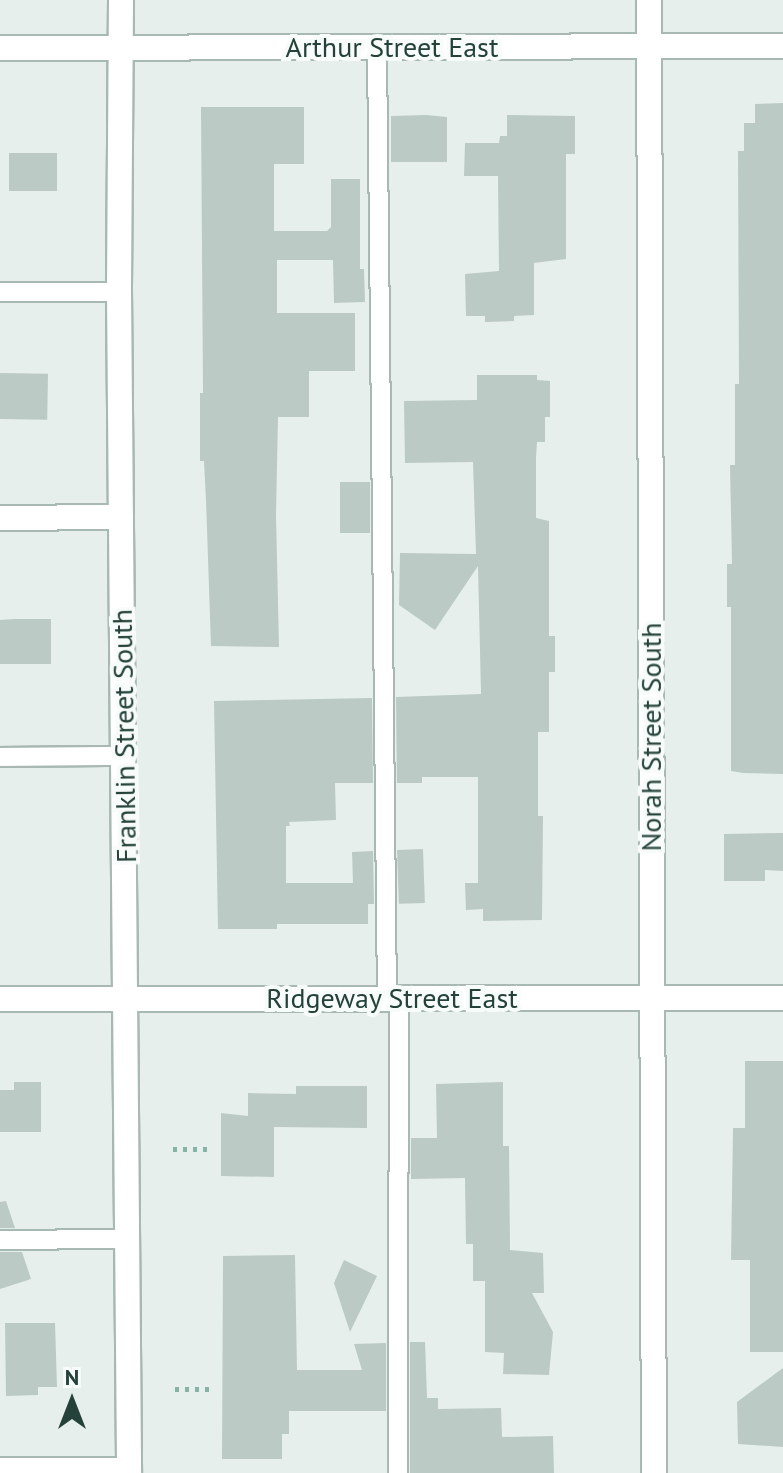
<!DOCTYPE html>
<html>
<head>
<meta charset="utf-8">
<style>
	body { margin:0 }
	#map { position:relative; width:783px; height:1473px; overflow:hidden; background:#e6efeb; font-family:"PT Sans",sans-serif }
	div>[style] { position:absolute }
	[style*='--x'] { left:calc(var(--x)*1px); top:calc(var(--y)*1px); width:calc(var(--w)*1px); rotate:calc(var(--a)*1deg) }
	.building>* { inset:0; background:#bbcac4; transform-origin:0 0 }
	.path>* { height:5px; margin-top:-2.5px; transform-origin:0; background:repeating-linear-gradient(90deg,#86b3a5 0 4px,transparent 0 10px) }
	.roads { filter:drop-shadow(2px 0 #a8b8b2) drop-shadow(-2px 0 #a8b8b2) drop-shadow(0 2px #a8b8b2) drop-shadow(0 -2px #a8b8b2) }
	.lane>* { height:18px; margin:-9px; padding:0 9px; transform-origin:9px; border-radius:9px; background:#fff }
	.street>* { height:24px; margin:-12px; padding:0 12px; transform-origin:12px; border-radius:12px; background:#fff }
	.secondary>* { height:24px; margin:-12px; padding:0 12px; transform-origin:12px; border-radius:12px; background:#fff }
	span { translate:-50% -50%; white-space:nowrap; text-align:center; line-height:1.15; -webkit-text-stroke:8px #f7fbf9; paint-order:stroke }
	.street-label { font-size:28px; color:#24423a }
	.north { position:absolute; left:32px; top:1361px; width:80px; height:80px; -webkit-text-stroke:6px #f7fbf9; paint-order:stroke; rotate:0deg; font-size:22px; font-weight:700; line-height:32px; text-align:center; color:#24423a }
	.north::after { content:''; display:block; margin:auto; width:28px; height:36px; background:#24423a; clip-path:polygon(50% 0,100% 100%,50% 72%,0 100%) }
</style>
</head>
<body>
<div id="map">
	<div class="building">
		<div style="clip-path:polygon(783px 103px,783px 774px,743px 773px,731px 771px,731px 607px,727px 607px,727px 564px,732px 564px,730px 465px,735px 465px,735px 384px,739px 384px,738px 151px,744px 151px,744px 123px,755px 123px,755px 104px)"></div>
		<div style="clip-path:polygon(201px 107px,304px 107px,304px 164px,274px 164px,274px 231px,327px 231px,331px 227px,331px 179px,360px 179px,360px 269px,364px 269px,365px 302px,334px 303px,333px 260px,277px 260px,277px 313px,355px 313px,355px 371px,309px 371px,309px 417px,278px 417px,276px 515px,279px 647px,211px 646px,206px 500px,204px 461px,200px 461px,200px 393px,203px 393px)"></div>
		<div style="clip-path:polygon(426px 115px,447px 117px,447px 162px,391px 162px,391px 116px)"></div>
		<div style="clip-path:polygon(507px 115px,575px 116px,575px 154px,566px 154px,566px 259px,534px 263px,534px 315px,514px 316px,514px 321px,485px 322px,485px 316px,466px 316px,465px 274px,499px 271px,498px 176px,464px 176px,465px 143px,499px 143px,500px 136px,507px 136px)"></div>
		<div style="left:9px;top:153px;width:48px;height:38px"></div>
		<div style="left:0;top:373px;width:48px;height:46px;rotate:1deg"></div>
		<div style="clip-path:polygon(477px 375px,537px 375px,537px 380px,550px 381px,550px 417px,545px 417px,545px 442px,537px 442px,536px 458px,536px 518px,549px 521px,549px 636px,555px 636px,555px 672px,549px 672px,549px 732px,538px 732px,538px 816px,543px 816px,542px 920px,483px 921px,483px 909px,466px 910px,465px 883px,478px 883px,478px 777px,422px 777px,422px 783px,397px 783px,396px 697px,481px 694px,478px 566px,435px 630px,399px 605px,400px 553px,476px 554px,473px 462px,405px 463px,404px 401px,477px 400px)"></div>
		<div style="left:340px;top:482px;width:30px;height:51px"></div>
		<div style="clip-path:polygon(14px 619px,51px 619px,51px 664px,0 664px,0 620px)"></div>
		<div style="clip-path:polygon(372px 698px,373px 783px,335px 783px,336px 820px,289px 822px,290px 826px,286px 826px,286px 883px,353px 883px,352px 852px,373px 851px,374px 904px,368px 904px,368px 924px,277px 924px,277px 929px,218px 929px,214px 701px)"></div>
		<div style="clip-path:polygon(783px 833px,783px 871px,765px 870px,765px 881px,724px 881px,724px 834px)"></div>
		<div style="left:423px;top:849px;width:54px;height:26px;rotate:88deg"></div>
		<div style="clip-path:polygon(745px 1061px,783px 1061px,783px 1352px,750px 1352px,750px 1260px,731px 1260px,733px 1128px,745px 1128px)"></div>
		<div style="clip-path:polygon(14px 1082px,41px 1082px,41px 1132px,0 1132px,0 1090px,14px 1090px)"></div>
		<div style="clip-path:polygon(503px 1082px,503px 1146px,509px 1146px,510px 1250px,543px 1253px,544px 1293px,532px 1293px,553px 1332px,549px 1375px,503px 1374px,504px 1353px,485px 1352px,485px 1281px,473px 1281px,473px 1244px,466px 1244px,465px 1178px,411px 1179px,411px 1138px,437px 1138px,436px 1084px)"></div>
		<div style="clip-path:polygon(296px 1086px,367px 1086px,367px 1128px,274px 1127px,274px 1177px,221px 1176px,221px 1113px,248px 1116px,248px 1093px,296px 1094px)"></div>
		<div style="clip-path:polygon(6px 1201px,15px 1228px,0 1228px,0 1202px)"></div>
		<div style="clip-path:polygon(0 1252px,22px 1252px,31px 1279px,0 1289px)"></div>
		<div style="clip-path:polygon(295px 1255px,297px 1370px,362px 1370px,354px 1344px,386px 1343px,386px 1411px,289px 1411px,289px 1434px,282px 1434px,282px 1459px,222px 1459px,223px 1256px)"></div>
		<div style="clip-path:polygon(344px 1260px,377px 1276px,350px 1332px,334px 1283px)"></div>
		<div style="clip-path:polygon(5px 1323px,55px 1323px,57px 1387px,38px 1387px,38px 1395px,6px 1396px)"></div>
		<div style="clip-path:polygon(410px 1342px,425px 1342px,427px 1398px,438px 1398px,438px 1409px,501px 1408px,502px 1437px,553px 1436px,554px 1473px,410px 1473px)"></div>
		<div style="clip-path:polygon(783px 1368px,783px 1447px,738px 1444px,737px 1402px)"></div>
	</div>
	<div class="path">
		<div style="--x:173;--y:1149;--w:36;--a:0"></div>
		<div style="--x:175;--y:1389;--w:39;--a:0"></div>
	</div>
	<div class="roads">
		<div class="lane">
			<div style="--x:377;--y:47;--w:952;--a:89.4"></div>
			<div style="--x:0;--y:292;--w:119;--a:0"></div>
			<div style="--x:0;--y:757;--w:125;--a:-0.5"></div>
			<div style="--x:0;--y:1240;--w:126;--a:-0.5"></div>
			<div style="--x:398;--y:1473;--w:474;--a:-89.9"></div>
		</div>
		<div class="street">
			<div style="--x:649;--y:0;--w:1473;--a:89.81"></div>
			<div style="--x:0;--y:518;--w:121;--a:-0.5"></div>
			<div style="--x:0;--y:999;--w:783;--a:-0.07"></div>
			<div style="--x:0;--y:1470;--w:129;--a:0"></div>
		</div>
		<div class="secondary">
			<div style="--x:121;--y:0;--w:292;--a:90.4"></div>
			<div style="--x:119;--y:292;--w:1181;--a:89.51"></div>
			<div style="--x:0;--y:48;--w:783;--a:-0.15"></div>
		</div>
	</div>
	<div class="street-label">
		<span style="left:392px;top:47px">Arthur Street East</span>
		<span style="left:124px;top:736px;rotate:-91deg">Franklin Street South</span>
		<span style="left:651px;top:737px;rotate:-90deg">Norah Street South</span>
		<span style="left:392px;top:998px">Ridgeway Street East</span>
	</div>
	<div class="north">N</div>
</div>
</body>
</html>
